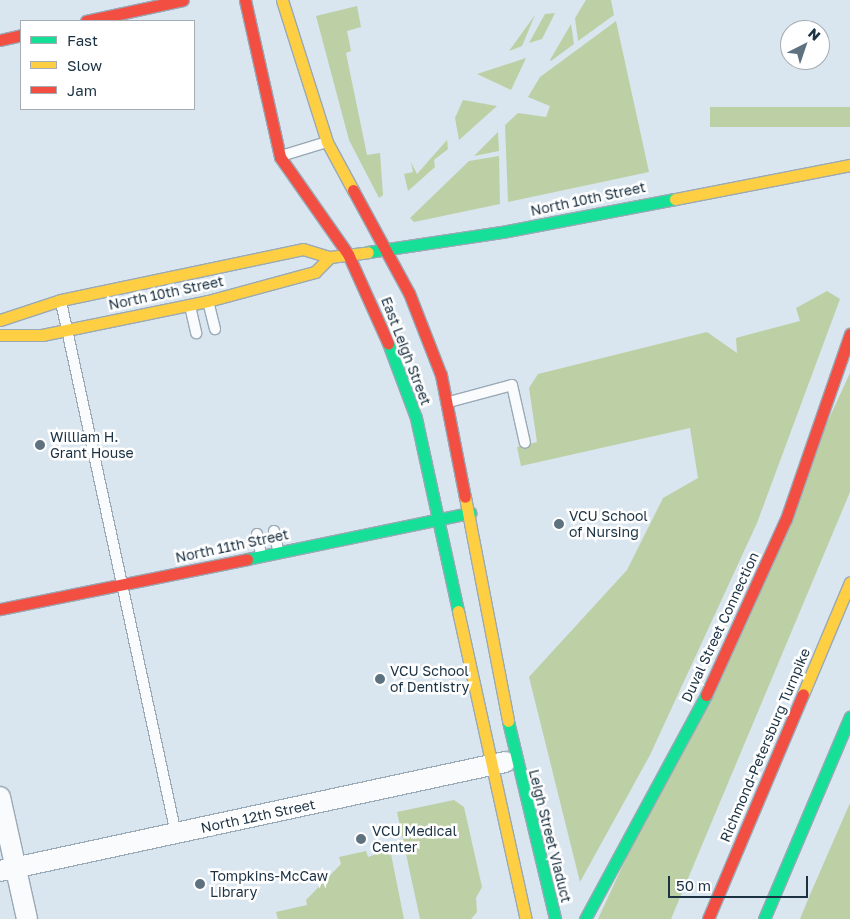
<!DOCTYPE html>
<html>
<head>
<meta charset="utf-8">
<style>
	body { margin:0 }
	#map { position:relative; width:850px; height:919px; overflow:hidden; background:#d9e5ef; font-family:"Golos Text",sans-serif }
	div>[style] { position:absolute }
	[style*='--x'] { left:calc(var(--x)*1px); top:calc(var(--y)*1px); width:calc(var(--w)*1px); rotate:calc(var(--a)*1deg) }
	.green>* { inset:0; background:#bdd0a5; transform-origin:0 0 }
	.roads { filter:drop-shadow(1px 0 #99a9b6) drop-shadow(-1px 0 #99a9b6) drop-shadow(0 1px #99a9b6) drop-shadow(0 -1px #99a9b6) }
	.lane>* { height:10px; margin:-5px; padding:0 5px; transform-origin:5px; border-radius:5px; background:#f9fbfd }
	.street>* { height:20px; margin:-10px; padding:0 10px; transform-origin:10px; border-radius:10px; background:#f9fbfd }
	.fast>* { height:11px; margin:-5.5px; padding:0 5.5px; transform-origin:5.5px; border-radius:5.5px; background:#16e098 }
	.slow>* { height:11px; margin:-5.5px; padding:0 5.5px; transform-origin:5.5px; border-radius:5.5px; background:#ffcf43 }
	.jam>* { height:11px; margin:-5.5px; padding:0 5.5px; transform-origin:5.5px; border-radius:5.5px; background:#f24e42 }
	.dots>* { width:14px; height:14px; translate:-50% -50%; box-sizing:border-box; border:2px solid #fff; border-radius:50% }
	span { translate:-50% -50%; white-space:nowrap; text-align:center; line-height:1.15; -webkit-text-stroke:5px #fff; paint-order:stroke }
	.street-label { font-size:14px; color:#1b3243 }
	.poi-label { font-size:14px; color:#1b3243 }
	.left { translate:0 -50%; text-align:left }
	.legend { position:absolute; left:20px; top:20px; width:175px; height:90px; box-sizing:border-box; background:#fff; border:1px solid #a4adb4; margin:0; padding:6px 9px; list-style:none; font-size:15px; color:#1b3243 }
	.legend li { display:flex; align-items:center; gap:10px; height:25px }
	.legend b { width:25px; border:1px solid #a4adb4 }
	.north { position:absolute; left:780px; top:20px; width:50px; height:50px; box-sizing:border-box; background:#fff; border:1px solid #a4adb4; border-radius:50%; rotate:41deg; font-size:14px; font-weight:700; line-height:20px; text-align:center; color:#1b3243 }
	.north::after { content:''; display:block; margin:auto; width:18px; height:22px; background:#5e717f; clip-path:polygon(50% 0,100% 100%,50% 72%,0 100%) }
	.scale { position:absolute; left:668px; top:876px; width:140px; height:22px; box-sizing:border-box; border:2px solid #1b3243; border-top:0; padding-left:6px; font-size:15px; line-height:18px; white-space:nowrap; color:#1b3243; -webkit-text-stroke:4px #fff; paint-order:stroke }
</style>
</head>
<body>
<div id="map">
	<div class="green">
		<div style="clip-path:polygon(586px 0,611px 0,614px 15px,578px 41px,575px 18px)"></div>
		<div style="clip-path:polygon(357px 6px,361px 27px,347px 31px,351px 51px,346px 53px,367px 155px,380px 153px,383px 195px,379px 198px,349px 140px,316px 16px)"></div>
		<div style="clip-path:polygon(555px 13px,542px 39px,529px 43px,545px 14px)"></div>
		<div style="clip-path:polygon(535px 15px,522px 46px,509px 51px)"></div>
		<div style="clip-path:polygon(616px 21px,649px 172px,508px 202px,505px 125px,518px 113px,546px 117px,550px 106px,528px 97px,540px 77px)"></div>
		<div style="clip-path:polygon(571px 24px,574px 44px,551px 61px,550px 60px)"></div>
		<div style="clip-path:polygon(526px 58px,511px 90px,477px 74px)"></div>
		<div style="clip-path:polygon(463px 100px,497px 106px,459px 140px,455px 118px)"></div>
		<div style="left:850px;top:107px;width:20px;height:140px;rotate:90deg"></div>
		<div style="clip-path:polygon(498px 132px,499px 151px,474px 156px)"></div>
		<div style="clip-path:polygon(447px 140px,448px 149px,434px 160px,435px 167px,408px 191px,404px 174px,413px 172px,411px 162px,417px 174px)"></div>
		<div style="clip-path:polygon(499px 156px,500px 204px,414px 222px,410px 218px,469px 161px)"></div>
		<div style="clip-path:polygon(827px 291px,840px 299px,757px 523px,650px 755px,580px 882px,529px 677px,627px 570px,663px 498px,698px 478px,690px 428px,521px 466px,517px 447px,537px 442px,529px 388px,538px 374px,707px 332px,737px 353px,736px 338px,800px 321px,796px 308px)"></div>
		<div style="clip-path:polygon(850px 373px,850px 492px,671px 919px,598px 919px)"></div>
		<div style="clip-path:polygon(454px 800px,464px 807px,482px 887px,476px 898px,477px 912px,471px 919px,420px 919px,397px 812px)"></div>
		<div style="clip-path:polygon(850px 803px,850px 919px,800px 919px,809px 897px)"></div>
		<div style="clip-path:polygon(390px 849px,404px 919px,278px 919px,276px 912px,307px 905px,306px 900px,341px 864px,339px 857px,366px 851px,368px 857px)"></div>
	</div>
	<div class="roads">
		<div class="lane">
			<div style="--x:281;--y:156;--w:48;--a:-16.9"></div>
			<div style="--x:208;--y:301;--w:29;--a:76"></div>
			<div style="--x:61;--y:302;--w:544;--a:77.8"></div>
			<div style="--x:190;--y:306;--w:28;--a:77"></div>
			<div style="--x:449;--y:402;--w:65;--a:-15.1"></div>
			<div style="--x:512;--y:385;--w:59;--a:77.4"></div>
			<div style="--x:274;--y:531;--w:19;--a:78"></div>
			<div style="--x:257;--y:534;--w:21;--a:79"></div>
		</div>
		<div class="street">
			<div style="--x:0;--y:797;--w:125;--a:77.5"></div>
			<div style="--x:0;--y:871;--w:517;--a:-12.18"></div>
		</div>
		<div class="fast">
			<div style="--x:368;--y:252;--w:135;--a:-8.5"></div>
			<div style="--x:502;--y:232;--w:176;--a:-10.8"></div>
			<div style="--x:388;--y:343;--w:80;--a:69.5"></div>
			<div style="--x:416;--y:418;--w:198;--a:77.7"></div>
			<div style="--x:247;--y:559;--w:228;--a:-11.7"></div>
			<div style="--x:508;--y:721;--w:204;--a:76.6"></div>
			<div style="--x:585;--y:919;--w:255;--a:-61.6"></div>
			<div style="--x:764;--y:919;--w:220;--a:-67"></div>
		</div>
		<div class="slow">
			<div style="--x:282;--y:0;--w:149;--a:72.4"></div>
			<div style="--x:327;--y:142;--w:55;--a:61.6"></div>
			<div style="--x:675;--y:199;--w:178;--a:-11"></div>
			<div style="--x:0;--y:320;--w:64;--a:-18.2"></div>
			<div style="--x:61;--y:300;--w:247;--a:-11.9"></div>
			<div style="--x:303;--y:249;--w:28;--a:17"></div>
			<div style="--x:330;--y:257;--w:38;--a:-7"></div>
			<div style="--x:0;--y:335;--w:42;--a:0"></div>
			<div style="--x:42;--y:335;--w:169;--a:-11.6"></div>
			<div style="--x:208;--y:301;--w:111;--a:-15.2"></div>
			<div style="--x:315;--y:272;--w:21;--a:-45"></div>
			<div style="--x:465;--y:497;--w:228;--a:79.1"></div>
			<div style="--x:458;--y:611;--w:315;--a:77.6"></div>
			<div style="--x:803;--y:694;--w:121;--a:-67.2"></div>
		</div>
		<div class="jam">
			<div style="--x:245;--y:0;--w:161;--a:77.4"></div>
			<div style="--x:280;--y:157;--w:118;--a:55"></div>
			<div style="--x:348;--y:254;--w:98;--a:65.8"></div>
			<div style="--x:86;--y:21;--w:99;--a:-12.2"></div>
			<div style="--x:0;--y:40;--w:22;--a:-13"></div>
			<div style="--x:353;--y:190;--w:117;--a:61.5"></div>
			<div style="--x:409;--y:293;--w:88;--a:68.7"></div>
			<div style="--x:441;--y:375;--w:124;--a:78.9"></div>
			<div style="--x:0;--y:609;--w:252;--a:-11.4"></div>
			<div style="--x:706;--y:695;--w:193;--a:-65.6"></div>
			<div style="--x:786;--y:519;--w:196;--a:-70.9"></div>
			<div style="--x:708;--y:919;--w:244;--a:-67.1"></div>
		</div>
	</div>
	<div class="dots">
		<div style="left:40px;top:445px;background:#5e717f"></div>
		<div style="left:559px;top:524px;background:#5e717f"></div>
		<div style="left:380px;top:679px;background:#5e717f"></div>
		<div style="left:361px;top:839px;background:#5e717f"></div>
		<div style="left:200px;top:884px;background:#5e717f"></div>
	</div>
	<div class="street-label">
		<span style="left:588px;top:199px;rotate:-12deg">North 10th Street</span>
		<span style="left:166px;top:293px;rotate:-12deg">North 10th Street</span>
		<span style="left:406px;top:351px;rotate:69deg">East Leigh Street</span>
		<span style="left:232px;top:546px;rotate:-12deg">North 11th Street</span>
		<span style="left:720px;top:627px;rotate:-65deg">Duval Street Connection</span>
		<span style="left:765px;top:745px;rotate:-67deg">Richmond-Petersburg Turnpike</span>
		<span style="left:258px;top:816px;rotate:-12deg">North 12th Street</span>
		<span style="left:550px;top:836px;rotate:76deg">Leigh Street Viaduct</span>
	</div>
	<div class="poi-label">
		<span class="left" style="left:50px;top:445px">William H.<br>Grant House</span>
		<span class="left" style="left:569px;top:524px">VCU School<br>of Nursing</span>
		<span class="left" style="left:390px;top:679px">VCU School<br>of Dentistry</span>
		<span class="left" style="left:372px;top:839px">VCU Medical<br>Center</span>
		<span class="left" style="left:210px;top:884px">Tompkins-McCaw<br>Library</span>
	</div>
	<ul class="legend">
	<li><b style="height:6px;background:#16e098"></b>Fast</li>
	<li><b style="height:6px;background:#ffcf43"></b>Slow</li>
	<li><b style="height:6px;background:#f24e42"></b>Jam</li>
	</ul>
	<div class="north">N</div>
	<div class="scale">50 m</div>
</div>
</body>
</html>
